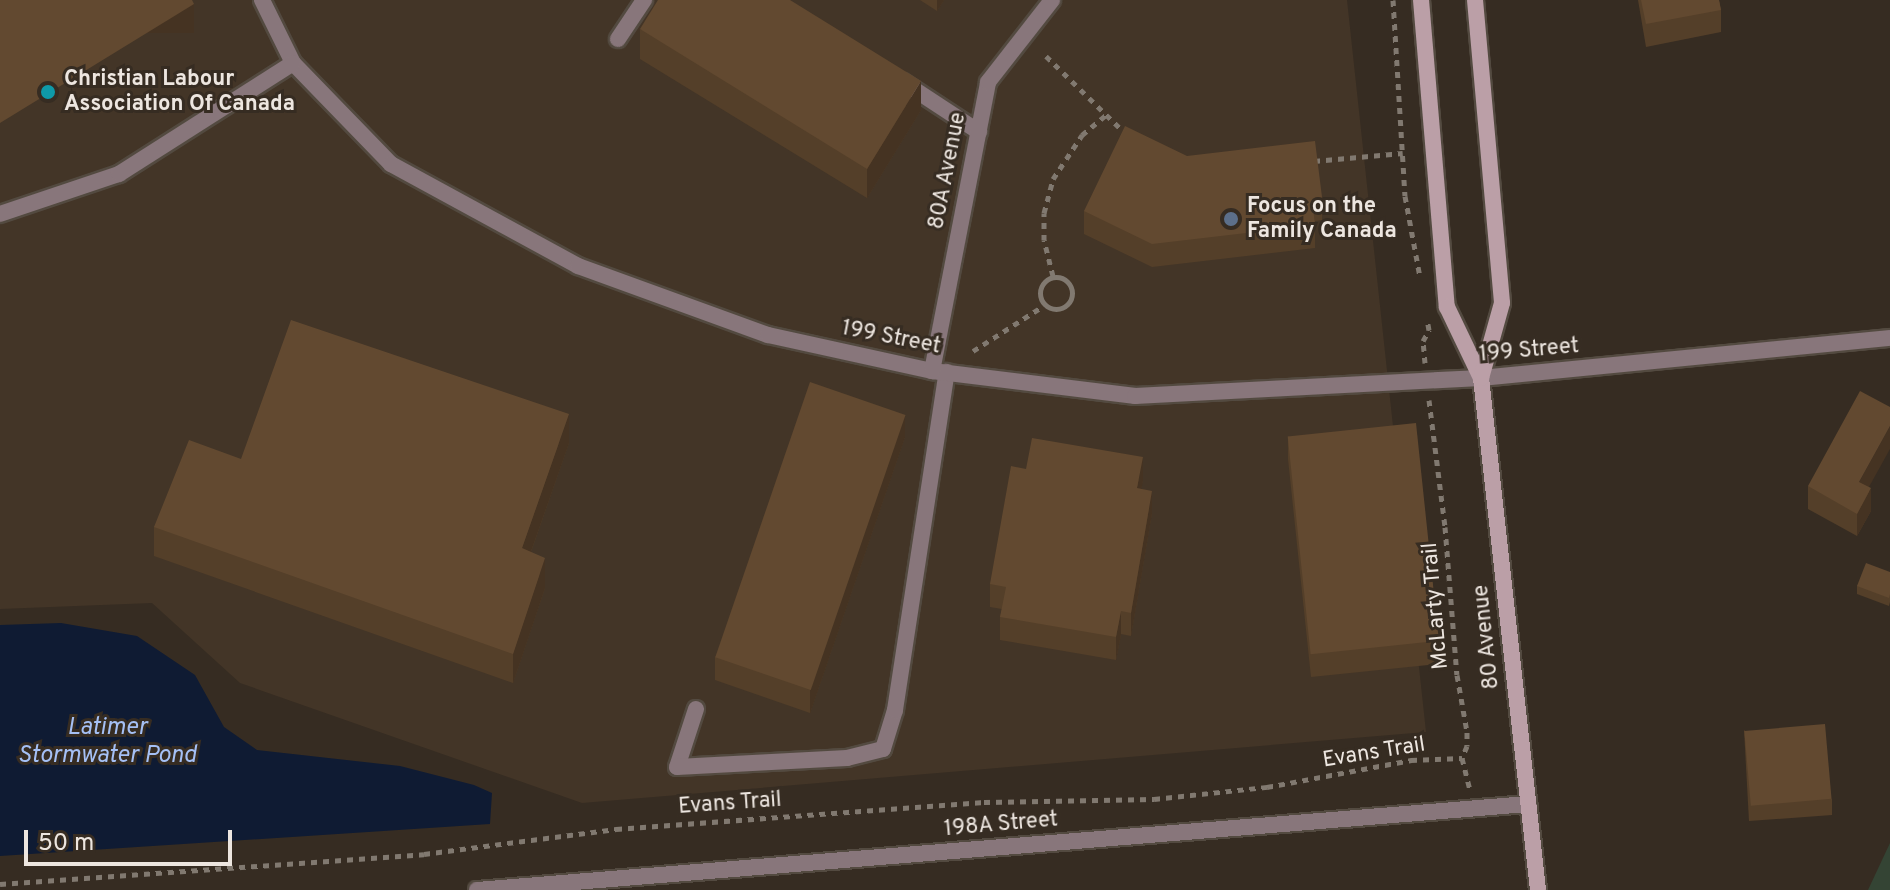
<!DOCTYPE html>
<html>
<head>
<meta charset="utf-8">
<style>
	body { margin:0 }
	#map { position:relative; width:1890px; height:890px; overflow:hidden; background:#362c22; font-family:Overpass,sans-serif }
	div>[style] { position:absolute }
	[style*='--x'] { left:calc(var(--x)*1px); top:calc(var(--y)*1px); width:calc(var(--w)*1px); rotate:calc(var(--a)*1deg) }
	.built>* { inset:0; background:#433527 }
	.green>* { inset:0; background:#344434 }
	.water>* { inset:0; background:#0f1b33 }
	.path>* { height:5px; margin-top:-2.5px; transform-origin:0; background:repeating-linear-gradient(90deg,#817970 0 6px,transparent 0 12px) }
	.path>.ring { margin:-2.5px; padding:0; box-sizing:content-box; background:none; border:5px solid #817970; border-radius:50% }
	.roads { filter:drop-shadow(2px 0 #534a40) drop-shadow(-2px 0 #534a40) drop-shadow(0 2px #534a40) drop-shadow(0 -2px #534a40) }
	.service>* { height:16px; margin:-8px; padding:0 8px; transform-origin:8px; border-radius:8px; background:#88767b }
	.minor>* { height:16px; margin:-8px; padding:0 8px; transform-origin:8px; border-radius:8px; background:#88767b }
	.tertiary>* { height:16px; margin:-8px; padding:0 8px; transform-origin:8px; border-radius:8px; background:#88767b }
	.secondary>* { height:16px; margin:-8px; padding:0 8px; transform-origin:8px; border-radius:8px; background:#bb9fa7 }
	.wall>* { inset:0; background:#543f29 }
	.shaded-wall>* { inset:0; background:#453322; transform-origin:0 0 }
	.building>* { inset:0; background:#624930; transform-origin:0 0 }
	.dots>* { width:22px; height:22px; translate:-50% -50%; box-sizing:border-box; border:4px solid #362c22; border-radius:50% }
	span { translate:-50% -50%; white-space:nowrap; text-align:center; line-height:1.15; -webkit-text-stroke:6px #362c22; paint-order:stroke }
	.poi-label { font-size:22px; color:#ede6e0; font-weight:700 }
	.left { translate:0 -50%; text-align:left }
	.street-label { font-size:22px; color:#ede6e0 }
	.water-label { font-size:24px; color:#a5c0f5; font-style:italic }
	.scale { position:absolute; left:24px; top:830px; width:208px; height:36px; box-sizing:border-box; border:4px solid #ede6e0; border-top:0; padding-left:10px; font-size:24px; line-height:28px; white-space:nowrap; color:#ede6e0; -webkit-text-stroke:6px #362c22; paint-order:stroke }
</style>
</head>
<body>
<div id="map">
	<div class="built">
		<div style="clip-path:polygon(0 0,1347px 0,1426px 732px,582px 803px,240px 683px,152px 603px,0 609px)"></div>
	</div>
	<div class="green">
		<div style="clip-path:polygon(1890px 843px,1890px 890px,1868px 890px)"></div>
	</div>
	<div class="water">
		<div style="clip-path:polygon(61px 623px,137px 636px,195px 675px,224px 727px,257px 750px,400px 766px,474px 785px,492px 793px,490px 824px,0 856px,0 625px)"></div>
	</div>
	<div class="path">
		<div style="--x:1393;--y:0;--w:196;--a:86.5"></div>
		<div style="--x:1405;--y:196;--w:82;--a:79.5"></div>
		<div style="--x:1046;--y:56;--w:110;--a:44.3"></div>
		<div style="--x:1314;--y:161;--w:89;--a:-5.1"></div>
		<div style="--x:1053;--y:276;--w:37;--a:-104"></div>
		<div style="--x:1044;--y:240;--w:27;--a:-90"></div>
		<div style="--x:1044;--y:213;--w:35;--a:-75"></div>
		<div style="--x:1053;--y:179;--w:53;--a:-56.6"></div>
		<div style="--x:1082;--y:135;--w:31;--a:-40"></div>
		<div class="ring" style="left:1040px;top:277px;width:27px;height:27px"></div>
		<div style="--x:973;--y:351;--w:85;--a:-32.6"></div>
		<div style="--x:1425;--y:363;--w:22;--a:-95"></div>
		<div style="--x:1423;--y:341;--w:13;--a:-61"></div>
		<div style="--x:1429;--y:330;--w:11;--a:-100"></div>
		<div style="--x:1429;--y:400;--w:128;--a:82.8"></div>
		<div style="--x:1445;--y:527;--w:148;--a:85.4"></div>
		<div style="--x:1457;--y:675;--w:58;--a:80"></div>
		<div style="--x:1467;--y:732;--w:14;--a:90"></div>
		<div style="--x:1467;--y:746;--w:13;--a:113"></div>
		<div style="--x:1462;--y:758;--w:33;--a:76"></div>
		<div style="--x:0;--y:884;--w:425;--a:-4"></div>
		<div style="--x:424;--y:854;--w:194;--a:-7.4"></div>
		<div style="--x:616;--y:829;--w:369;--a:-4.2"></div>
		<div style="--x:984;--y:802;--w:170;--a:-1"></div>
		<div style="--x:1154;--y:799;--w:114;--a:-6.1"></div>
		<div style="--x:1267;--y:787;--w:147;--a:-10.6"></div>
		<div style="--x:1411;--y:760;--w:51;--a:-2.2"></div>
	</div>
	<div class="roads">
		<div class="service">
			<div style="--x:618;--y:39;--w:47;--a:-56.3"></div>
			<div style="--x:903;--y:82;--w:91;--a:33.3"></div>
			<div style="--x:696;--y:709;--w:61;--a:108.1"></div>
			<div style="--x:677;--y:767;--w:170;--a:-3"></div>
			<div style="--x:847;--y:758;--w:37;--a:-14"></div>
			<div style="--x:883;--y:749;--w:41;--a:-72.9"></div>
			<div style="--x:895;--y:710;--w:342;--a:-81.3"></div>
		</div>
		<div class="minor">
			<div style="--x:262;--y:0;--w:70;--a:63.8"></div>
			<div style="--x:293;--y:63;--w:141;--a:45.9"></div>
			<div style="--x:391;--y:164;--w:213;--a:28.6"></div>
			<div style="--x:578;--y:266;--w:202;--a:20"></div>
			<div style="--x:768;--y:335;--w:168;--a:12.4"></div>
			<div style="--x:932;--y:371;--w:205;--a:7"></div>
			<div style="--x:1135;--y:396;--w:346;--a:-3"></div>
			<div style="--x:1481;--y:378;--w:411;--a:-5.6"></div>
			<div style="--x:0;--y:214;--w:126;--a:-18.6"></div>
			<div style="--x:119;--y:174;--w:206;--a:-32.5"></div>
			<div style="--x:932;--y:371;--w:294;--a:-79"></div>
			<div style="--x:988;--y:82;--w:104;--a:-52"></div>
		</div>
		<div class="tertiary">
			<div style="--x:477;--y:890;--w:1055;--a:-4.68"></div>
		</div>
		<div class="secondary">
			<div style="--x:1421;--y:0;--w:308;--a:85.2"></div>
			<div style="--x:1447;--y:307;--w:79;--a:64.4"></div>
			<div style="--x:1481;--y:378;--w:515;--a:83.65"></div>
			<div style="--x:1475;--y:0;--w:304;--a:84.9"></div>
			<div style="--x:1502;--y:303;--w:78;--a:105.6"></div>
		</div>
	</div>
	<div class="wall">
		<div style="clip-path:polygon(920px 0,944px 0,937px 11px)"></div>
		<div style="clip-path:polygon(1638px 0,1719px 0,1721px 10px,1721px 32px,1646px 47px)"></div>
		<div style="clip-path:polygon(640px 29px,921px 110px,867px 198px,640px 59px)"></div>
		<div style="clip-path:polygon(1187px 156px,1322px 197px,1322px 220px,1315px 221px,1315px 248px,1152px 267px,1084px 234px,1084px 211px)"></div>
		<div style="clip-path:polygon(1288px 436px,1438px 641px,1438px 664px,1311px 677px,1288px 459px)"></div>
		<div style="clip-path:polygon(905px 437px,810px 713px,715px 680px,715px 657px)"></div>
		<div style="clip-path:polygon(569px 443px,531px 552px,545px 588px,513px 683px,154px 556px,154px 527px,241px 459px)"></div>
		<div style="clip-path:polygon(1026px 469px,1143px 480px,1141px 489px,1152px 513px,1131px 636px,1121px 634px,1116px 660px,1000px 640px,1000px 617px,1002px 609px,990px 607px,990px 584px)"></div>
		<div style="clip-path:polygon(1808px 486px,1869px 487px,1871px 511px,1857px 536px,1808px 509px)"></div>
		<div style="clip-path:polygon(1890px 572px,1890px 602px,1889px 606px,1857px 594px,1857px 586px)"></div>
		<div style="clip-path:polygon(1744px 730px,1832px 799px,1832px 815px,1749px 821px)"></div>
	</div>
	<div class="shaded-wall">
		<div style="clip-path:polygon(937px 0,944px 0,937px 11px)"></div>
		<div style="left:194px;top:4px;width:29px;height:228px;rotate:90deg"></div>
		<div style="clip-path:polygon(921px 81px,921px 110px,867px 198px,867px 169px)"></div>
		<div style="clip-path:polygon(569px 414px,569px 443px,522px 577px,522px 548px)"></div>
		<div style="clip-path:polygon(905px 415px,905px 437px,810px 713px,810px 690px)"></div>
		<div style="clip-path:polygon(1890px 426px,1890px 449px,1859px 505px,1859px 482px)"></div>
		<div style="clip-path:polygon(1143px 457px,1143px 480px,1137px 511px,1137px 488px)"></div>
		<div style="clip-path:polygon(1871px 488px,1871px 511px,1857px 536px,1857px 514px)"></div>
		<div style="clip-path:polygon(1152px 491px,1152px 513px,1131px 636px,1131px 613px)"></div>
		<div style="clip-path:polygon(545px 558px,545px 588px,513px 683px,513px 654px)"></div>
		<div style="clip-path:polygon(1121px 611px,1121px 634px,1116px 660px,1116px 637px)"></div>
	</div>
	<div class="building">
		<div style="clip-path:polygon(0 0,192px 0,194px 4px,0 123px)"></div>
		<div style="clip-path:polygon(658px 0,790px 0,921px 81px,867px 169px,640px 29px)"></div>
		<div style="clip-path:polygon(1641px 0,1719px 0,1721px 10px,1646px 24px)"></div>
		<div style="clip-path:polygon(1125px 126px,1187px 156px,1315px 141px,1322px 197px,1312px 199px,1315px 225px,1152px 244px,1084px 211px)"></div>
		<div style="clip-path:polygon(291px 320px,569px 414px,522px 548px,545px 558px,513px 654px,154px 527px,189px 440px,241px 459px)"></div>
		<div style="left:810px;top:382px;width:101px;height:291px;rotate:19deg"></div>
		<div style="clip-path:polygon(1860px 391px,1890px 407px,1890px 426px,1859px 482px,1871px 488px,1857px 514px,1808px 486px)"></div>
		<div style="left:1416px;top:423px;width:219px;height:129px;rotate:84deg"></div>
		<div style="clip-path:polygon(1032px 438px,1143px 457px,1137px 488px,1152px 491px,1131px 613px,1121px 611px,1116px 637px,1000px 617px,1006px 587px,990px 584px,1011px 466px,1026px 469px)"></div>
		<div style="clip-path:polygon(1866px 563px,1890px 572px,1890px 594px,1889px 598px,1857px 586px)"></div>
		<div style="left:1825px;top:724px;width:75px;height:81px;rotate:85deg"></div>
	</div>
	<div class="dots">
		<div style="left:48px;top:92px;background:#0f9aa8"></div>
		<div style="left:1231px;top:219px;background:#5c6f8a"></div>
	</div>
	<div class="poi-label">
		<span class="left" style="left:64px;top:92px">Christian Labour<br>Association Of Canada</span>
		<span class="left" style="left:1247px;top:219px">Focus on the<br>Family Canada</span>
	</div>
	<div class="street-label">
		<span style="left:948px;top:171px;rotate:-79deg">80A Avenue</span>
		<span style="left:891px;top:338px;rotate:11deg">199 Street</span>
		<span style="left:1529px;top:351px;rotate:-5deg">199 Street</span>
		<span style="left:1436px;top:606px;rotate:-95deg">McLarty Trail</span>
		<span style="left:1487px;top:637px;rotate:-96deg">80 Avenue</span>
		<span style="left:1374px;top:753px;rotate:-9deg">Evans Trail</span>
		<span style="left:730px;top:804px;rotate:-4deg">Evans Trail</span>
		<span style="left:1001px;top:825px;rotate:-5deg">198A Street</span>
	</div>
	<div class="water-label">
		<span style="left:107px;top:743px">Latimer<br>Stormwater Pond</span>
	</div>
	<div class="scale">50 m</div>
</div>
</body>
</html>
